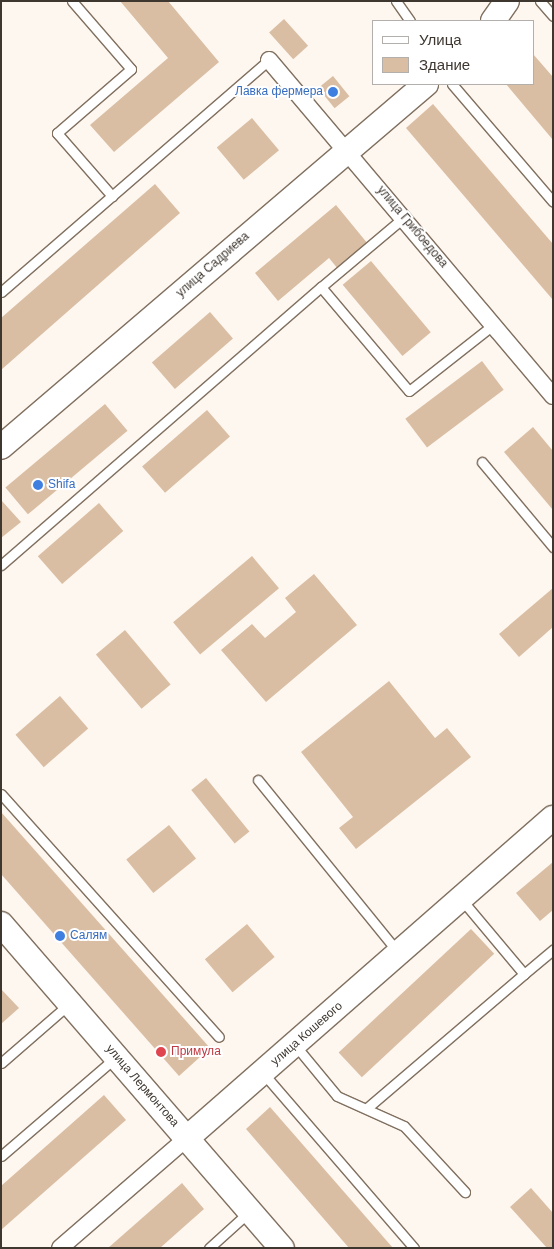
<!DOCTYPE html>
<html>
<head>
<meta charset="utf-8">
<style>
	body { margin:0 }
	#map { position:relative; width:554px; height:1249px; overflow:hidden; background:#fef7f0; font-family:Arial,sans-serif }
	div>[style] { position:absolute }
	[style*='--x'] { left:calc(var(--x)*1px); top:calc(var(--y)*1px); width:calc(var(--w)*1px); rotate:calc(var(--a)*1deg) }
	.building>* { inset:0; background:#dabea3; transform-origin:0 0 }
	.roads { filter:drop-shadow(1px 0 #807060) drop-shadow(-1px 0 #807060) drop-shadow(0 1px #807060) drop-shadow(0 -1px #807060) }
	.lane>* { height:9px; margin:-4.5px; padding:0 4.5px; transform-origin:4.5px; border-radius:4.5px; background:#fff }
	.street>* { height:16px; margin:-8px; padding:0 8px; transform-origin:8px; border-radius:8px; background:#fff }
	.secondary>* { height:24px; margin:-12px; padding:0 12px; transform-origin:12px; border-radius:12px; background:#fff }
	.dots>* { width:14px; height:14px; translate:-50% -50%; box-sizing:border-box; border:2px solid #fff; border-radius:50% }
	span { translate:-50% -50%; white-space:nowrap; text-align:center; line-height:1.15; -webkit-text-stroke:4px #fff; paint-order:stroke }
	.shop-label { font-size:12px; color:#366cbe }
	.right { translate:-100% -50%; text-align:right }
	.left { translate:0 -50%; text-align:left }
	.street-label { font-size:12px; color:#3e3730 }
	.health-label { font-size:12px; color:#be3a42 }
	.frame { position:absolute; inset:0; border:2px solid #3e3730; pointer-events:none }
	.legend { position:absolute; left:372px; top:20px; width:162px; height:65px; box-sizing:border-box; background:#fff; border:1px solid #b2afac; margin:0; padding:6px 9px; list-style:none; font-size:15px; color:#3e3730 }
	.legend li { display:flex; align-items:center; gap:10px; height:25px }
	.legend b { width:25px; border:1px solid #b2afac }
</style>
</head>
<body>
<div id="map">
	<div class="building">
		<div style="clip-path:polygon(120px 1px,168px 1px,219px 62px,114px 152px,90px 125px,168px 58px)"></div>
		<div style="left:284px;top:19px;width:36px;height:20px;rotate:48deg"></div>
		<div style="clip-path:polygon(533px 54px,553px 77px,553px 140px,506px 84px,533px 84px)"></div>
		<div style="left:333px;top:76px;width:26px;height:19px;rotate:51deg"></div>
		<div style="clip-path:polygon(433px 104px,553px 244px,553px 300px,406px 128px)"></div>
		<div style="left:252px;top:118px;width:42px;height:46px;rotate:50deg"></div>
		<div style="clip-path:polygon(155px 184px,180px 213px,1px 370px,1px 318px)"></div>
		<div style="clip-path:polygon(336px 205px,368px 244px,338px 269px,329px 258px,278px 301px,255px 273px)"></div>
		<div style="left:371px;top:261px;width:93px;height:37px;rotate:50deg"></div>
		<div style="left:210px;top:312px;width:35px;height:77px;rotate:49deg"></div>
		<div style="left:482px;top:361px;width:36px;height:96px;rotate:53deg"></div>
		<div style="left:105px;top:404px;width:35px;height:130px;rotate:50deg"></div>
		<div style="left:207px;top:410px;width:35px;height:86px;rotate:49deg"></div>
		<div style="clip-path:polygon(533px 427px,553px 451px,553px 510px,504px 452px)"></div>
		<div style="clip-path:polygon(1px 500px,21px 522px,1px 538px)"></div>
		<div style="left:99px;top:503px;width:37px;height:81px;rotate:49deg"></div>
		<div style="left:252px;top:556px;width:42px;height:103px;rotate:50deg"></div>
		<div style="clip-path:polygon(314px 574px,357px 625px,266px 702px,221px 650px,252px 624px,265px 638px,296px 612px,285px 598px)"></div>
		<div style="clip-path:polygon(553px 588px,553px 627px,519px 657px,499px 634px)"></div>
		<div style="left:125px;top:630px;width:71px;height:38px;rotate:50deg"></div>
		<div style="clip-path:polygon(389px 681px,435px 738px,447px 728px,471px 757px,356px 849px,339px 828px,353px 817px,301px 752px)"></div>
		<div style="left:60px;top:696px;width:43px;height:59px;rotate:49deg"></div>
		<div style="left:206px;top:778px;width:69px;height:19px;rotate:51deg"></div>
		<div style="clip-path:polygon(1px 812px,210px 1048px,179px 1076px,1px 874px)"></div>
		<div style="left:169px;top:825px;width:43px;height:55px;rotate:51deg"></div>
		<div style="clip-path:polygon(553px 862px,553px 910px,540px 921px,516px 893px)"></div>
		<div style="left:247px;top:924px;width:43px;height:55px;rotate:50deg"></div>
		<div style="left:471px;top:929px;width:34px;height:181px;rotate:47deg"></div>
		<div style="clip-path:polygon(1px 989px,19px 1008px,1px 1024px)"></div>
		<div style="clip-path:polygon(104px 1095px,126px 1120px,1px 1230px,1px 1186px)"></div>
		<div style="clip-path:polygon(270px 1107px,393px 1248px,349px 1248px,246px 1129px)"></div>
		<div style="clip-path:polygon(182px 1183px,204px 1209px,160px 1248px,108px 1248px)"></div>
		<div style="clip-path:polygon(531px 1188px,553px 1213px,553px 1248px,547px 1248px,510px 1207px)"></div>
	</div>
	<div class="roads">
		<div class="lane">
			<div style="--x:72;--y:1;--w:90;--a:49.1"></div>
			<div style="--x:131;--y:69;--w:98;--a:139.1"></div>
			<div style="--x:57;--y:133;--w:84;--a:48.9"></div>
			<div style="--x:396;--y:1;--w:24;--a:55"></div>
			<div style="--x:540;--y:1;--w:20;--a:49"></div>
			<div style="--x:452;--y:84;--w:155;--a:49.4"></div>
			<div style="--x:403;--y:218;--w:107;--a:139.9"></div>
			<div style="--x:321;--y:287;--w:136;--a:49.8"></div>
			<div style="--x:409;--y:391;--w:108;--a:-38.2"></div>
			<div style="--x:1;--y:292;--w:354;--a:-40.9"></div>
			<div style="--x:482;--y:462;--w:111;--a:50.1"></div>
			<div style="--x:1;--y:565;--w:424;--a:-41"></div>
			<div style="--x:258;--y:780;--w:222;--a:50.9"></div>
			<div style="--x:1;--y:794;--w:326;--a:48.1"></div>
			<div style="--x:524;--y:974;--w:38;--a:-40"></div>
			<div style="--x:295;--y:1045;--w:66;--a:50.5"></div>
			<div style="--x:337;--y:1096;--w:73;--a:24.1"></div>
			<div style="--x:404;--y:1126;--w:90;--a:47.3"></div>
			<div style="--x:1;--y:1063;--w:91;--a:-41"></div>
			<div style="--x:263;--y:1073;--w:231;--a:49.2"></div>
			<div style="--x:367;--y:1108;--w:206;--a:-40.5"></div>
			<div style="--x:524;--y:974;--w:97;--a:-130"></div>
			<div style="--x:1;--y:1156;--w:152;--a:-40.7"></div>
			<div style="--x:209;--y:1248;--w:55;--a:-42.1"></div>
		</div>
		<div class="street">
			<div style="--x:269;--y:60;--w:440;--a:49.8"></div>
			<div style="--x:60;--y:1248;--w:168;--a:-40.9"></div>
		</div>
		<div class="secondary">
			<div style="--x:493;--y:21;--w:24;--a:-55"></div>
			<div style="--x:1;--y:447;--w:559;--a:-40.5"></div>
			<div style="--x:1;--y:924;--w:429;--a:49.1"></div>
			<div style="--x:187;--y:1138;--w:486;--a:-41.2"></div>
		</div>
	</div>
	<div class="dots">
		<div style="left:333px;top:92px;background:#3f7fe0"></div>
		<div style="left:38px;top:485px;background:#3f7fe0"></div>
		<div style="left:60px;top:936px;background:#3f7fe0"></div>
		<div style="left:161px;top:1052px;background:#e0444e"></div>
	</div>
	<div class="shop-label">
		<span class="right" style="left:323px;top:92px">Лавка фермера</span>
		<span class="left" style="left:48px;top:485px">Shifa</span>
		<span class="left" style="left:70px;top:936px">Салям</span>
	</div>
	<div class="street-label">
		<span style="left:412px;top:227px;rotate:50deg">улица Грибоедова</span>
		<span style="left:213px;top:265px;rotate:-41deg">улица Садриева</span>
		<span style="left:307px;top:1034px;rotate:-41deg">улица Кошевого</span>
		<span style="left:142px;top:1086px;rotate:49deg">улица Лермонтова</span>
	</div>
	<div class="health-label">
		<span class="left" style="left:171px;top:1052px">Примула</span>
	</div>
	<div class="frame"></div>
	<ul class="legend">
	<li><b style="height:6px;background:#fff"></b>Улица</li>
	<li><b style="height:14px;background:#dabea3"></b>Здание</li>
	</ul>
</div>
</body>
</html>
